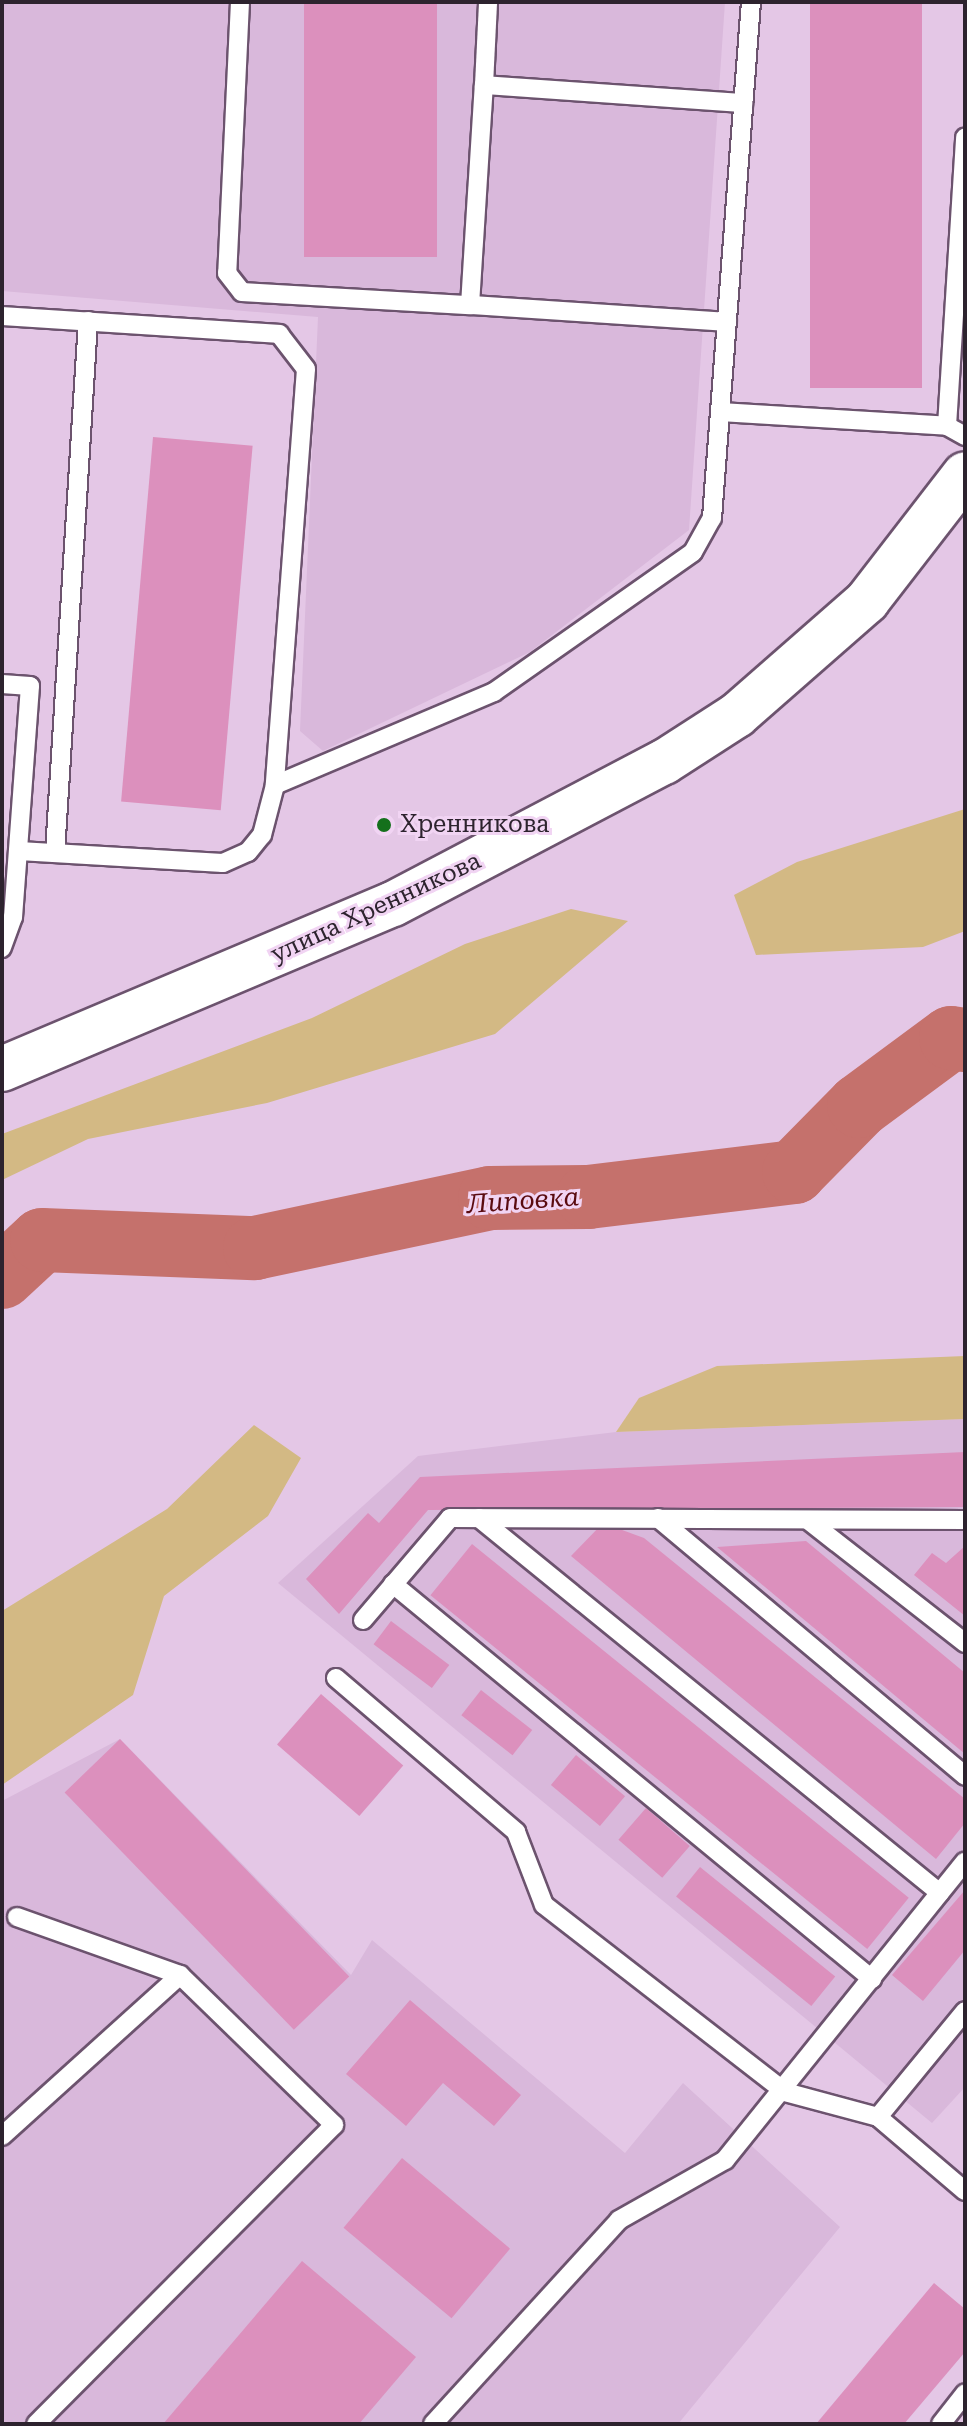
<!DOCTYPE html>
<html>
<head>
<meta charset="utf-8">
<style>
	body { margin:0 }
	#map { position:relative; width:967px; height:2426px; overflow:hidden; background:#e4c7e6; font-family:"Roboto Serif",serif }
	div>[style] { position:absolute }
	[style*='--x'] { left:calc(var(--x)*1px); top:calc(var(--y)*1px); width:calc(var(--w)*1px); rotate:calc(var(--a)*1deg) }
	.built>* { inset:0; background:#d9b8db }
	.green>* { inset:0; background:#d3b984 }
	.river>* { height:64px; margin:-32px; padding:0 32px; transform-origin:32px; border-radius:32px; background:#c5716c }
	.building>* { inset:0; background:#dc90bd; transform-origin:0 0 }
	.roads { filter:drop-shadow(2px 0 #6c536e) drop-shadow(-2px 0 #6c536e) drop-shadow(0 2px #6c536e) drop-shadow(0 -2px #6c536e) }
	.lane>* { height:18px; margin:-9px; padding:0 9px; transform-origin:9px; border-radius:9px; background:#fff }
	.secondary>* { height:44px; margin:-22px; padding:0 22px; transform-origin:22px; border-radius:22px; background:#fff }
	.dots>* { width:22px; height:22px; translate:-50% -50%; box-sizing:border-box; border:4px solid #f1d4f3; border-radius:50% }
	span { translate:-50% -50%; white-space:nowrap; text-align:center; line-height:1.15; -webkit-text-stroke:6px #f1d4f3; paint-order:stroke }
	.poi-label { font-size:24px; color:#2d232e }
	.left { translate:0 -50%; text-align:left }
	.street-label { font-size:24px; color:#2d232e }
	.water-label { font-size:26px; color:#5a0b10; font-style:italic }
	.frame { position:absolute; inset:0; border:4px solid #2d232e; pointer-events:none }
</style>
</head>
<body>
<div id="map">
	<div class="built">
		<div style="clip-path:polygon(2px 2px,725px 2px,689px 530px,530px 652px,323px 751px,300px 731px,318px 317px,2px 291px)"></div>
		<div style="clip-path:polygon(965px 1419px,965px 2087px,932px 2123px,278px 1583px,418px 1456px,616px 1432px)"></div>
		<div style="clip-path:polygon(120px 1739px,351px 1975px,372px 1940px,625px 2153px,683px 2083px,840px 2227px,678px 2424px,2px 2424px,2px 1801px)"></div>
	</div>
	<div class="green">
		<div style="clip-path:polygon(965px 809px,965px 931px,923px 947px,756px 955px,734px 895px,797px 862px)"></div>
		<div style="clip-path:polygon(571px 909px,628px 921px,495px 1034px,267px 1103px,88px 1139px,2px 1180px,2px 1134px,312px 1018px,465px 944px)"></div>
		<div style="clip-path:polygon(965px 1356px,965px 1419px,616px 1432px,639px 1398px,717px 1366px)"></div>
		<div style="clip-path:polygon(254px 1425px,301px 1458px,268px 1516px,164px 1596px,133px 1695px,2px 1785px,2px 1611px,167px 1509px)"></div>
	</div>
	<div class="river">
		<div style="--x:2;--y:1277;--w:54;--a:-42.8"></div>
		<div style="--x:42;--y:1240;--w:213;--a:2.2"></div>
		<div style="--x:255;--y:1248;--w:240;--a:-12"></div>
		<div style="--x:490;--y:1198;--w:98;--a:-0.6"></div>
		<div style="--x:588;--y:1197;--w:208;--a:-6.9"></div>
		<div style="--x:794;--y:1172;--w:93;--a:-45.4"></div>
		<div style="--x:859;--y:1106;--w:114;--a:-36.5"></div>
		<div style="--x:951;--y:1038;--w:14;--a:8"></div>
	</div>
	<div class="building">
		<div style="left:304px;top:2px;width:133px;height:255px"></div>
		<div style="left:810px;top:2px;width:112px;height:386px"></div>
		<div style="left:153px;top:437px;width:100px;height:366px;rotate:5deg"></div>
		<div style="clip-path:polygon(965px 1452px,965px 1507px,428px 1510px,339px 1614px,306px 1579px,368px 1513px,379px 1523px,420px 1477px)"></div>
		<div style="clip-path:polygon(603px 1523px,644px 1538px,965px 1799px,965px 1823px,936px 1859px,571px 1556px)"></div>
		<div style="clip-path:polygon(806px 1541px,965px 1673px,965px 1754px,717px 1547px)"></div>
		<div style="left:472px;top:1544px;width:562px;height:66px;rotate:39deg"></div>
		<div style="clip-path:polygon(965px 1546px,965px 1616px,914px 1575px,932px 1553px,946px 1563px)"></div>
		<div style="left:391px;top:1621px;width:73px;height:29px;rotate:37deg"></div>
		<div style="left:481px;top:1690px;width:65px;height:32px;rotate:38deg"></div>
		<div style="left:321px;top:1694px;width:109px;height:67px;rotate:41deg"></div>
		<div style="left:120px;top:1739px;width:330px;height:77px;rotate:46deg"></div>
		<div style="left:576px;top:1755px;width:64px;height:39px;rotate:40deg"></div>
		<div style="left:646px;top:1808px;width:58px;height:42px;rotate:41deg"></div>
		<div style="left:700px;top:1867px;width:174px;height:38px;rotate:39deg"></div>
		<div style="clip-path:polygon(965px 1890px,965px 1950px,923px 2001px,892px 1975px)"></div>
		<div style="clip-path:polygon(410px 2000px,521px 2095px,494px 2126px,443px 2083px,406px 2126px,346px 2074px)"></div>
		<div style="left:402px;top:2158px;width:141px;height:91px;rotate:40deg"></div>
		<div style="clip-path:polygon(302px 2261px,416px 2357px,359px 2424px,163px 2424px)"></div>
		<div style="clip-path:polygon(934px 2283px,965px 2309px,965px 2352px,904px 2424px,816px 2424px)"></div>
	</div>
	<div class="roads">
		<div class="lane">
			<div style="--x:240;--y:2;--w:271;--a:92.7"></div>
			<div style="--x:227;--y:273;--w:24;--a:52"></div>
			<div style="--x:242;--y:292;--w:228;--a:3.3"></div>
			<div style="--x:484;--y:85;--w:83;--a:-87.2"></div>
			<div style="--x:2;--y:316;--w:278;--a:3.7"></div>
			<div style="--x:279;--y:334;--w:44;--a:52.4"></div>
			<div style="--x:306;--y:369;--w:417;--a:94.3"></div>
			<div style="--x:275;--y:785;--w:238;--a:-23"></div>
			<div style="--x:494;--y:692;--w:243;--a:-35.1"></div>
			<div style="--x:693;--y:552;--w:39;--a:-61"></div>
			<div style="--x:712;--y:518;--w:517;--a:-85.68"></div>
			<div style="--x:727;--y:322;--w:258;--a:-176.2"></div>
			<div style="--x:470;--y:305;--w:220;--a:-86.4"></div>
			<div style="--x:484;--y:85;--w:260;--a:4"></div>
			<div style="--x:721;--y:412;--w:226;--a:3.5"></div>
			<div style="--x:947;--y:426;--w:289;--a:-86.4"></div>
			<div style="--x:947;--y:426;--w:21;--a:29"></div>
			<div style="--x:2;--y:684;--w:28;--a:4"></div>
			<div style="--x:30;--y:686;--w:232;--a:94.2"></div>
			<div style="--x:13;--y:917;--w:33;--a:110"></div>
			<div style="--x:19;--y:851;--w:204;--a:3.4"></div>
			<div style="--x:223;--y:863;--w:27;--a:-24"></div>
			<div style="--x:248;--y:852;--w:22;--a:-51"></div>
			<div style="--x:262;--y:835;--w:52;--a:-75.4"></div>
			<div style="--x:55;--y:853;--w:533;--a:-86.45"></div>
			<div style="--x:479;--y:1518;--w:594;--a:39.13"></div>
			<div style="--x:658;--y:1518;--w:401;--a:40"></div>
			<div style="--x:809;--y:1521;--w:198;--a:38"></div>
			<div style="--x:393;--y:1584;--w:621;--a:39.51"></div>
			<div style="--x:363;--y:1620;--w:134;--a:-49.5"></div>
			<div style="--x:450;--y:1518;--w:515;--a:0.22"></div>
			<div style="--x:336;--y:1678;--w:237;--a:40.5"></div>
			<div style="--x:516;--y:1832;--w:78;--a:69"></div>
			<div style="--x:544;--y:1905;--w:305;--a:37.8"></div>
			<div style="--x:785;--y:2092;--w:96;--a:15"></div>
			<div style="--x:878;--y:2117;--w:114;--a:40.4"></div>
			<div style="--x:17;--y:1917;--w:173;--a:19.6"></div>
			<div style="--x:180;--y:1975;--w:215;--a:44.2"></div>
			<div style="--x:334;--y:2125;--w:422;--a:134.9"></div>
			<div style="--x:878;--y:2117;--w:137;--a:-50.6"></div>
			<div style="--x:2;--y:2136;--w:240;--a:-42.1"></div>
			<div style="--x:433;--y:2424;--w:276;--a:-47.6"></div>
			<div style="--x:619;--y:2220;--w:122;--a:-29.5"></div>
			<div style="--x:725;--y:2160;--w:383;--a:-51.2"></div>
			<div style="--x:941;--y:2424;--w:39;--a:-52"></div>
		</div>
		<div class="secondary">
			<div style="--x:2;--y:1069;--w:424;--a:-22.9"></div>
			<div style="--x:393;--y:904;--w:306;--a:-27.7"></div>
			<div style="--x:664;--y:762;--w:87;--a:-32.8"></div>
			<div style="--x:737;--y:715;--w:173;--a:-41.2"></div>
			<div style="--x:867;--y:601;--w:160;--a:-52.3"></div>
		</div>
	</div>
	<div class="dots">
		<div style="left:384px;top:825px;background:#14701c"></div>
	</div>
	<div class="poi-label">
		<span class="left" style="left:400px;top:825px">Хренникова</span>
	</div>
	<div class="street-label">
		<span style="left:376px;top:908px;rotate:-25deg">улица Хренникова</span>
	</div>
	<div class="water-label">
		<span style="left:523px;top:1201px;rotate:-4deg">Липовка</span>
	</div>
	<div class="frame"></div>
</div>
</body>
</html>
